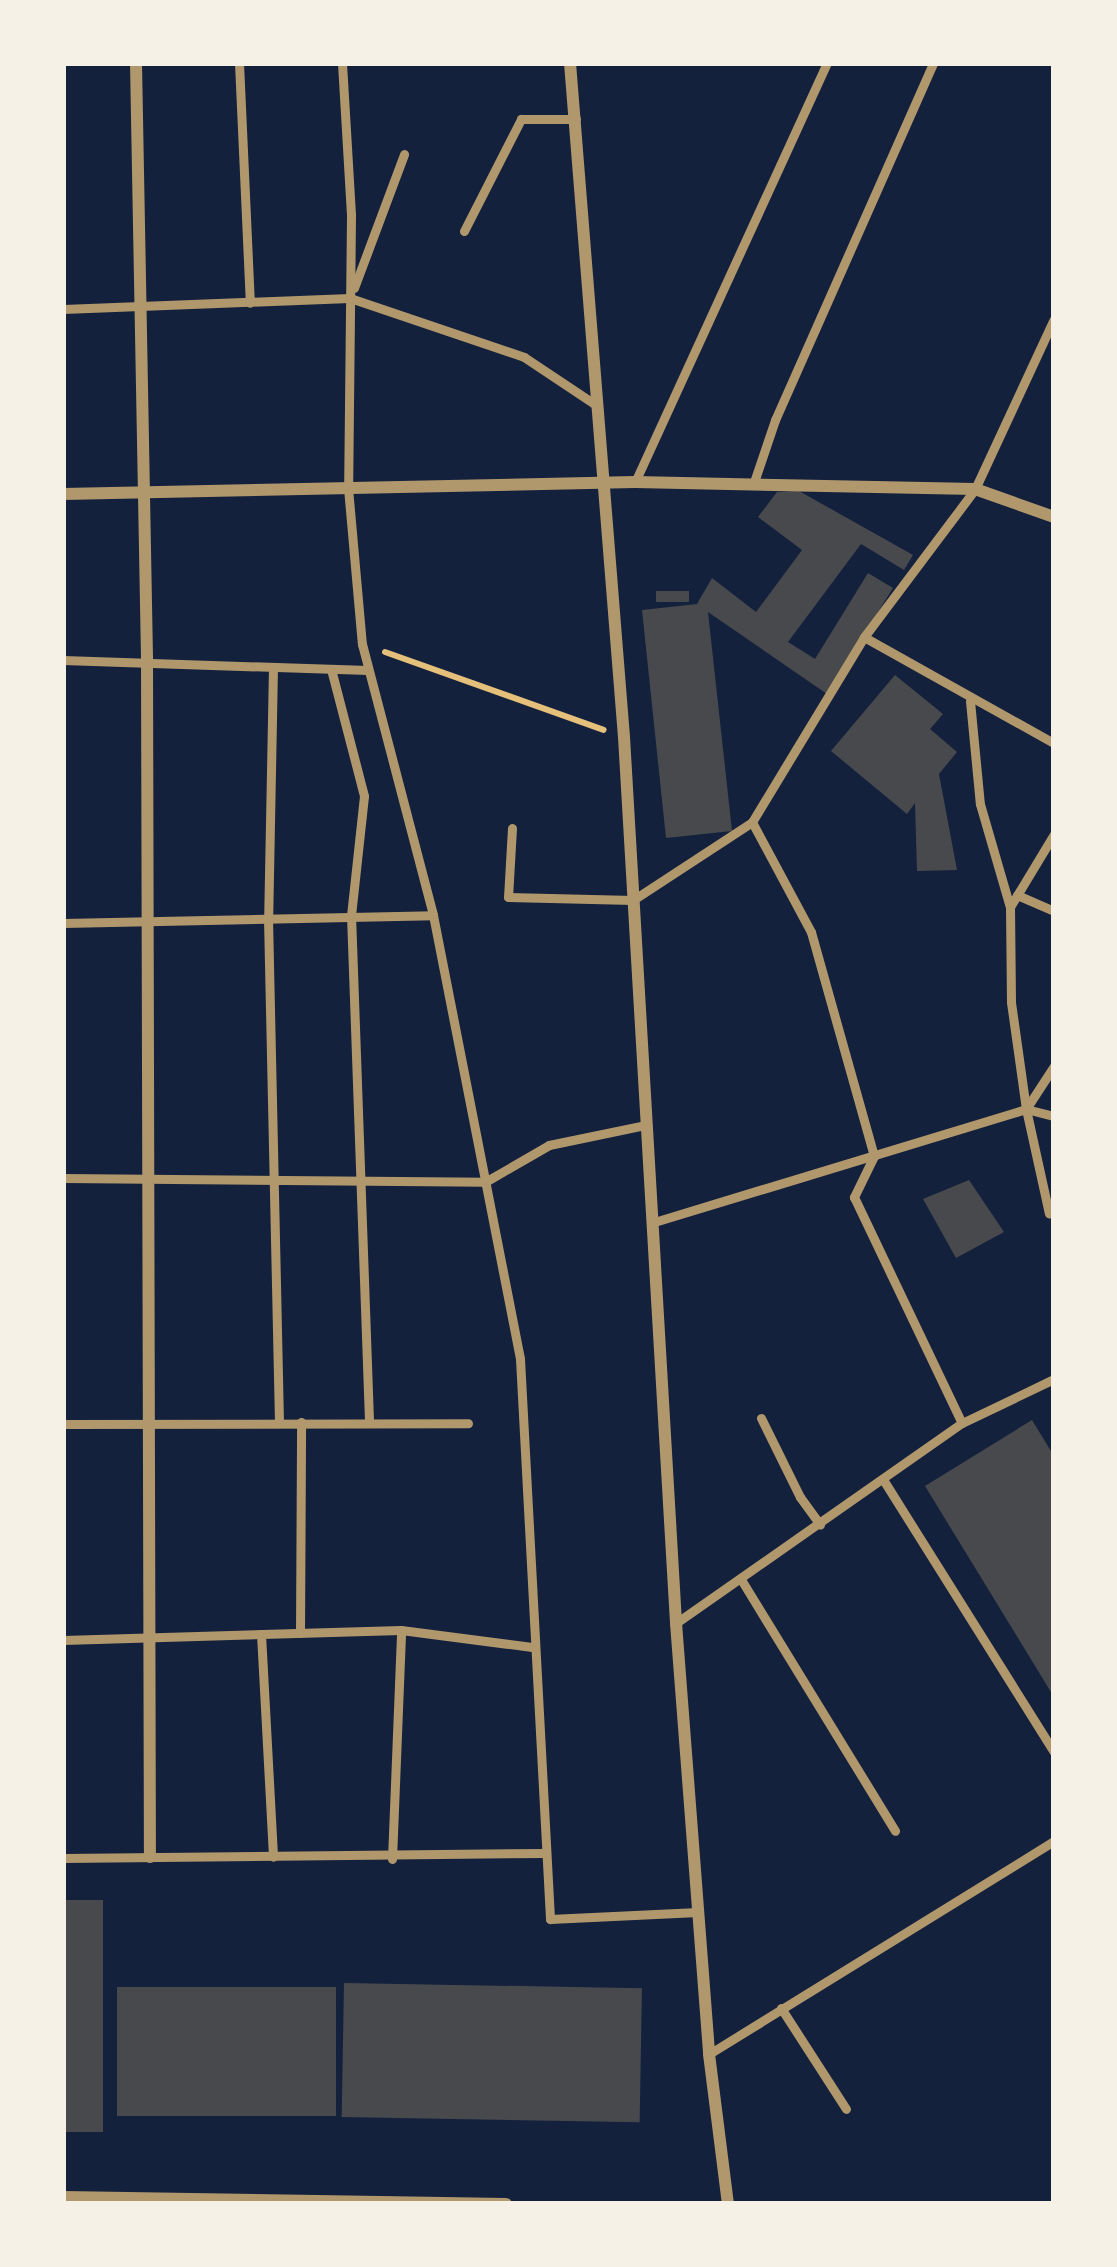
<!DOCTYPE html>
<html>
<head>
<meta charset="utf-8">
<style>
	body { margin:0 }
	#map { position:relative; width:1117px; height:2267px; overflow:hidden; background:#14213d; font-family:"Nunito Sans",sans-serif }
	div>[style] { position:absolute }
	[style*='--x'] { left:calc(var(--x)*1px); top:calc(var(--y)*1px); width:calc(var(--w)*1px); rotate:calc(var(--a)*1deg) }
	.building>* { inset:0; background:#48494c; transform-origin:0 0 }
	.path>* { height:6px; margin:-3px; padding:0 3px; transform-origin:3px; border-radius:3px; background:#e5c07b }
	.service>* { height:9px; margin:-4.5px; padding:0 4.5px; transform-origin:4.5px; border-radius:4.5px; background:#b1986c }
	.minor>* { height:12px; margin:-6px; padding:0 6px; transform-origin:6px; border-radius:6px; background:#b1986c }
	span { translate:-50% -50%; white-space:nowrap; text-align:center; line-height:1.15; -webkit-text-stroke:9px #f6f1e7; paint-order:stroke }
	.frame { position:absolute; inset:0; border:66px solid #f6f1e7; pointer-events:none }
</style>
</head>
<body>
<div id="map">
	<div class="building">
		<div style="clip-path:polygon(799px 491px,913px 555px,904px 570px,861px 544px,788px 642px,815px 659px,868px 573px,893px 588px,827px 694px,708px 612px,732px 831px,666px 838px,642px 610px,697px 604px,712px 578px,756px 612px,802px 550px,758px 517px,777px 492px)"></div>
		<div style="left:689px;top:591px;width:11px;height:33px;rotate:90deg"></div>
		<div style="clip-path:polygon(895px 675px,943px 714px,930px 729px,957px 752px,939px 774px,957px 870px,917px 871px,915px 803px,907px 814px,831px 751px)"></div>
		<div style="clip-path:polygon(969px 1180px,1004px 1232px,956px 1258px,923px 1199px)"></div>
		<div style="clip-path:polygon(1032px 1420px,1054px 1456px,1054px 1697px,925px 1486px)"></div>
		<div style="left:63px;top:1900px;width:40px;height:232px"></div>
		<div style="left:344px;top:1983px;width:298px;height:134px;rotate:1deg"></div>
		<div style="left:336px;top:1987px;width:129px;height:219px;rotate:90deg"></div>
	</div>
	<div class="path">
		<div style="--x:385;--y:652;--w:232;--a:19.6"></div>
	</div>
	<div class="service">
		<div style="--x:239;--y:63;--w:240;--a:87.4"></div>
		<div style="--x:342;--y:63;--w:153;--a:86.6"></div>
		<div style="--x:351;--y:216;--w:272;--a:90.6"></div>
		<div style="--x:348;--y:488;--w:157;--a:84.9"></div>
		<div style="--x:362;--y:644;--w:280;--a:75.3"></div>
		<div style="--x:433;--y:915;--w:452;--a:78.9"></div>
		<div style="--x:520;--y:1359;--w:561;--a:86.93"></div>
		<div style="--x:550;--y:1919;--w:148;--a:-2.7"></div>
		<div style="--x:464;--y:231;--w:126;--a:-63"></div>
		<div style="--x:521;--y:119;--w:55;--a:0"></div>
		<div style="--x:354;--y:288;--w:143;--a:-69.5"></div>
		<div style="--x:63;--y:309;--w:287;--a:-2.2"></div>
		<div style="--x:350;--y:298;--w:184;--a:18.7"></div>
		<div style="--x:524;--y:357;--w:87;--a:33.7"></div>
		<div style="--x:635;--y:482;--w:461;--a:-65.4"></div>
		<div style="--x:753;--y:485;--w:69;--a:-71.3"></div>
		<div style="--x:775;--y:420;--w:390;--a:-66.1"></div>
		<div style="--x:864;--y:637;--w:218;--a:29.2"></div>
		<div style="--x:63;--y:660;--w:305;--a:1.9"></div>
		<div style="--x:273;--y:667;--w:251;--a:91.1"></div>
		<div style="--x:268;--y:918;--w:504;--a:88.75"></div>
		<div style="--x:331;--y:669;--w:131;--a:75.4"></div>
		<div style="--x:364;--y:796;--w:120;--a:96.2"></div>
		<div style="--x:351;--y:915;--w:506;--a:87.96"></div>
		<div style="--x:970;--y:701;--w:103;--a:84.5"></div>
		<div style="--x:980;--y:804;--w:107;--a:73.8"></div>
		<div style="--x:752;--y:822;--w:125;--a:61.8"></div>
		<div style="--x:811;--y:932;--w:233;--a:74.3"></div>
		<div style="--x:874;--y:1156;--w:46;--a:116"></div>
		<div style="--x:854;--y:1197;--w:250;--a:64.5"></div>
		<div style="--x:512;--y:828;--w:69;--a:93.3"></div>
		<div style="--x:508;--y:897;--w:125;--a:1.4"></div>
		<div style="--x:633;--y:900;--w:142;--a:-33.2"></div>
		<div style="--x:752;--y:822;--w:216;--a:-58.8"></div>
		<div style="--x:864;--y:637;--w:185;--a:-53.1"></div>
		<div style="--x:975;--y:489;--w:187;--a:-65.1"></div>
		<div style="--x:1017;--y:895;--w:40;--a:23.4"></div>
		<div style="--x:63;--y:923;--w:370;--a:-1.2"></div>
		<div style="--x:1026;--y:1109;--w:107;--a:77.6"></div>
		<div style="--x:1026;--y:1109;--w:51;--a:-56.9"></div>
		<div style="--x:1026;--y:1109;--w:29;--a:14"></div>
		<div style="--x:63;--y:1178;--w:422;--a:0.5"></div>
		<div style="--x:485;--y:1182;--w:74;--a:-30"></div>
		<div style="--x:549;--y:1145;--w:99;--a:-11.7"></div>
		<div style="--x:651;--y:1223;--w:392;--a:-16.9"></div>
		<div style="--x:1026;--y:1109;--w:108;--a:-98"></div>
		<div style="--x:1011;--y:1002;--w:95;--a:-90.6"></div>
		<div style="--x:1010;--y:907;--w:85;--a:-58.9"></div>
		<div style="--x:761;--y:1418;--w:88;--a:63.7"></div>
		<div style="--x:800;--y:1497;--w:34;--a:54"></div>
		<div style="--x:63;--y:1424;--w:405;--a:-0.1"></div>
		<div style="--x:884;--y:1481;--w:320;--a:57.9"></div>
		<div style="--x:742;--y:1581;--w:293;--a:58.5"></div>
		<div style="--x:676;--y:1623;--w:349;--a:-35"></div>
		<div style="--x:962;--y:1423;--w:102;--a:-25.6"></div>
		<div style="--x:300;--y:1633;--w:211;--a:-89.7"></div>
		<div style="--x:261;--y:1634;--w:223;--a:86.9"></div>
		<div style="--x:63;--y:1640;--w:338;--a:-1.7"></div>
		<div style="--x:401;--y:1630;--w:132;--a:7.4"></div>
		<div style="--x:63;--y:1858;--w:482;--a:-0.6"></div>
		<div style="--x:392;--y:1859;--w:229;--a:-87.7"></div>
		<div style="--x:781;--y:2008;--w:120;--a:57.2"></div>
		<div style="--x:709;--y:2054;--w:405;--a:-31.7"></div>
	</div>
	<div class="minor">
		<div style="--x:136;--y:63;--w:596;--a:88.94"></div>
		<div style="--x:147;--y:659;--w:1198;--a:89.86"></div>
		<div style="--x:570;--y:63;--w:676;--a:85.42"></div>
		<div style="--x:624;--y:737;--w:888;--a:86.64"></div>
		<div style="--x:676;--y:1623;--w:432;--a:85.6"></div>
		<div style="--x:709;--y:2054;--w:151;--a:82.8"></div>
		<div style="--x:63;--y:494;--w:572;--a:-1.2"></div>
		<div style="--x:635;--y:482;--w:340;--a:1.2"></div>
		<div style="--x:975;--y:489;--w:84;--a:19.5"></div>
		<div style="--x:63;--y:2197;--w:443;--a:0.9"></div>
	</div>
	<div class="frame"></div>
</div>
</body>
</html>
